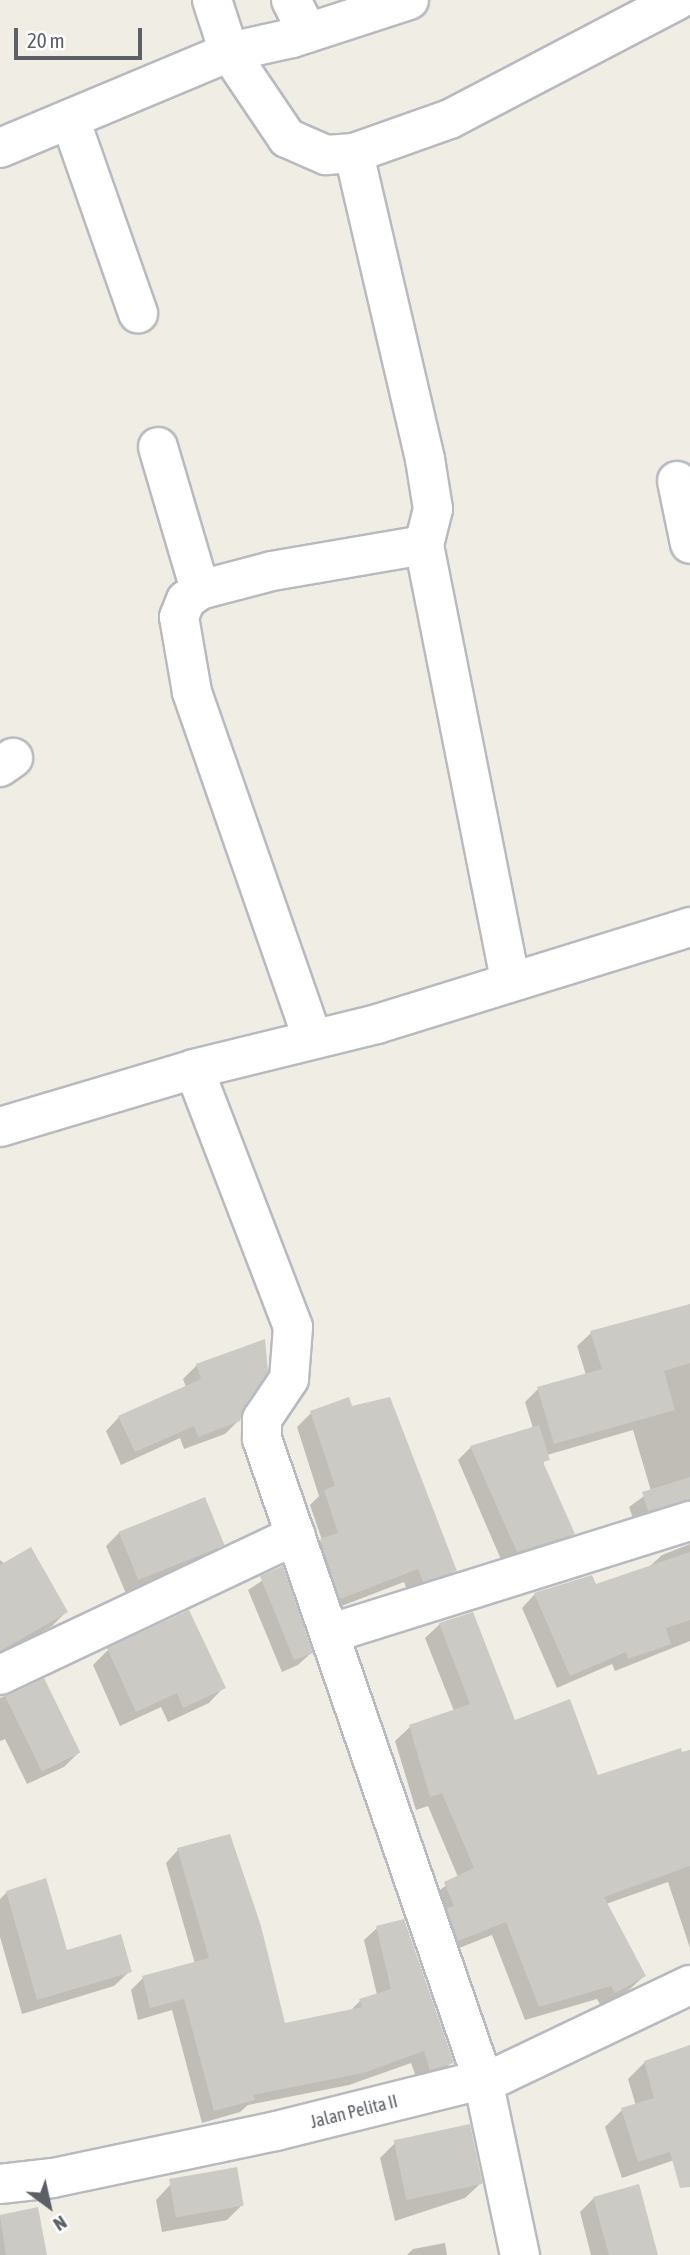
<!DOCTYPE html>
<html>
<head>
<meta charset="utf-8">
<style>
	body { margin:0 }
	#map { position:relative; width:690px; height:2255px; overflow:hidden; background:#f0ede5; font-family:"Asap Condensed",sans-serif }
	div>[style] { position:absolute }
	[style*='--x'] { left:calc(var(--x)*1px); top:calc(var(--y)*1px); width:calc(var(--w)*1px); rotate:calc(var(--a)*1deg) }
	.shadow>* { inset:0; background:#0003 }
	.building>* { inset:0; background:#cccac4; transform-origin:0 0 }
	.roads { filter:drop-shadow(2px 0 #b7babf) drop-shadow(-2px 0 #b7babf) drop-shadow(0 2px #b7babf) drop-shadow(0 -2px #b7babf) }
	.street>* { height:38px; margin:-19px; padding:0 19px; transform-origin:19px; border-radius:19px; background:#fff }
	span { translate:-50% -50%; white-space:nowrap; text-align:center; line-height:1.15; -webkit-text-stroke:7px #fff; paint-order:stroke }
	.street-label { font-size:18px; color:#5c6066 }
	.north { position:absolute; left:14px; top:2171px; width:70px; height:70px; -webkit-text-stroke:5px #fff; paint-order:stroke; rotate:147deg; font-size:19px; font-weight:700; line-height:28px; text-align:center; color:#5c6066 }
	.north::after { content:''; display:block; margin:auto; width:24px; height:32px; background:#5c6066; clip-path:polygon(50% 0,100% 100%,50% 72%,0 100%) }
	.scale { position:absolute; left:14px; top:28px; width:128px; height:32px; box-sizing:border-box; border:4px solid #5c6066; border-top:0; padding-left:9px; font-size:21px; line-height:24px; white-space:nowrap; color:#5c6066; -webkit-text-stroke:5px #fff; paint-order:stroke }
</style>
</head>
<body>
<div id="map">
	<div class="shadow">
		<div style="clip-path:polygon(690px 1306px,690px 1521px,635px 1524px,629px 1507px,651px 1491px,633px 1430px,547px 1455px,543px 1465px,573px 1534px,559px 1547px,503px 1564px,458px 1460px,471px 1447px,533px 1428px,525px 1402px,538px 1389px,586px 1375px,577px 1346px,591px 1333px)"></div>
		<div style="clip-path:polygon(264px 1341px,266px 1371px,242px 1406px,239px 1420px,225px 1434px,184px 1449px,180px 1438px,121px 1465px,106px 1431px,119px 1417px,186px 1387px,183px 1379px,197px 1365px)"></div>
		<div style="clip-path:polygon(311px 1413px,455px 1570px,441px 1585px,409px 1595px,404px 1582px,326px 1612px,306px 1555px,322px 1540px,310px 1505px,319px 1496px,297px 1427px)"></div>
		<div style="clip-path:polygon(119px 1533px,222px 1544px,209px 1557px,127px 1596px,106px 1546px)"></div>
		<div style="clip-path:polygon(690px 1544px,690px 1641px,615px 1671px,612px 1664px,557px 1688px,522px 1608px,535px 1594px,595px 1586px,649px 1567px,662px 1555px)"></div>
		<div style="clip-path:polygon(0 1560px,66px 1612px,52px 1626px,0 1655px)"></div>
		<div style="clip-path:polygon(281px 1568px,311px 1653px,298px 1665px,282px 1672px,248px 1590px)"></div>
		<div style="clip-path:polygon(440px 1624px,514px 1722px,597px 1777px,690px 1750px,690px 1948px,668px 1882px,606px 1904px,644px 1976px,629px 1990px,601px 2006px,597px 1999px,525px 2020px,492px 1935px,444px 1954px,430px 1897px,458px 1877px,428px 1806px,416px 1810px,395px 1741px,410px 1727px,454px 1711px,425px 1638px)"></div>
		<div style="clip-path:polygon(108px 1650px,224px 1687px,209px 1703px,168px 1722px,161px 1707px,120px 1726px,93px 1665px)"></div>
		<div style="clip-path:polygon(43px 1681px,78px 1753px,64px 1767px,27px 1784px,5px 1739px,0 1741px,0 1698px)"></div>
		<div style="clip-path:polygon(178px 1850px,284px 2025px,349px 2012px,360px 2001px,377px 1995px,364px 1940px,377px 1928px,452px 2062px,439px 2075px,418px 2082px,411px 2063px,349px 2085px,248px 2105px,240px 2112px,202px 2123px,172px 2010px,138px 2020px,131px 1990px,143px 1978px,195px 1964px,166px 1863px)"></div>
		<div style="clip-path:polygon(7px 1892px,66px 1952px,130px 1971px,114px 1986px,22px 2014px,0 1937px,0 1899px)"></div>
		<div style="clip-path:polygon(690px 2047px,690px 2167px,686px 2156px,622px 2178px,605px 2127px,622px 2110px,636px 2106px,628px 2079px,645px 2062px)"></div>
		<div style="clip-path:polygon(395px 2143px,481px 2183px,465px 2198px,395px 2221px,380px 2158px)"></div>
		<div style="clip-path:polygon(171px 2184px,242px 2205px,227px 2220px,162px 2232px,156px 2200px)"></div>
		<div style="clip-path:polygon(594px 2198px,656px 2255px,591px 2255px,580px 2212px)"></div>
		<div style="clip-path:polygon(36px 2209px,45px 2255px,0 2255px,0 2217px)"></div>
		<div style="clip-path:polygon(445px 2243px,447px 2255px,407px 2255px,413px 2249px)"></div>
	</div>
	<div class="building">
		<div style="clip-path:polygon(690px 1304px,690px 1363px,664px 1371px,675px 1410px,554px 1444px,537px 1387px,602px 1369px,590px 1331px)"></div>
		<div style="clip-path:polygon(265px 1339px,268px 1372px,244px 1407px,240px 1421px,198px 1437px,194px 1426px,135px 1452px,118px 1416px,201px 1379px,196px 1364px)"></div>
		<div style="clip-path:polygon(349px 1397px,352px 1406px,390px 1397px,457px 1571px,423px 1582px,418px 1569px,340px 1599px,320px 1539px,338px 1533px,324px 1490px,335px 1486px,310px 1411px)"></div>
		<div style="clip-path:polygon(539px 1425px,550px 1460px,543px 1462px,575px 1534px,517px 1552px,470px 1446px)"></div>
		<div style="clip-path:polygon(690px 1477px,690px 1500px,648px 1511px,642px 1492px)"></div>
		<div style="left:205px;top:1497px;width:52px;height:93px;rotate:68deg"></div>
		<div style="clip-path:polygon(31px 1547px,68px 1612px,0 1651px,0 1565px)"></div>
		<div style="clip-path:polygon(690px 1552px,690px 1620px,666px 1628px,671px 1644px,628px 1659px,626px 1652px,570px 1676px,534px 1593px,592px 1575px,596px 1584px)"></div>
		<div style="clip-path:polygon(283px 1566px,313px 1653px,294px 1660px,260px 1576px)"></div>
		<div style="clip-path:polygon(189px 1610px,226px 1688px,183px 1708px,177px 1693px,136px 1712px,107px 1648px)"></div>
		<div style="clip-path:polygon(473px 1612px,515px 1720px,570px 1699px,598px 1775px,681px 1748px,682px 1752px,690px 1750px,690px 1866px,604px 1897px,646px 1976px,615px 1993px,611px 1986px,539px 2007px,506px 1922px,458px 1941px,447px 1908px,454px 1906px,444px 1882px,474px 1868px,442px 1793px,430px 1797px,409px 1725px,470px 1704px,439px 1623px)"></div>
		<div style="left:44px;top:1678px;width:83px;height:43px;rotate:64deg"></div>
		<div style="clip-path:polygon(230px 1834px,261px 1926px,285px 2023px,362px 2007px,359px 1999px,391px 1989px,376px 1926px,404px 1919px,454px 2063px,430px 2070px,424px 2051px,363px 2073px,253px 2095px,255px 2100px,214px 2111px,184px 1999px,150px 2008px,142px 1976px,209px 1958px,177px 1848px)"></div>
		<div style="clip-path:polygon(46px 1878px,67px 1950px,121px 1934px,132px 1972px,37px 2000px,6px 1891px)"></div>
		<div style="clip-path:polygon(690px 2045px,690px 2187px,680px 2188px,670px 2152px,638px 2162px,621px 2108px,654px 2098px,644px 2061px)"></div>
		<div style="left:470px;top:2124px;width:61px;height:78px;rotate:78deg"></div>
		<div style="left:237px;top:2167px;width:39px;height:69px;rotate:80deg"></div>
		<div style="clip-path:polygon(639px 2184px,658px 2255px,609px 2255px,593px 2197px)"></div>
		<div style="clip-path:polygon(38px 2207px,47px 2255px,6px 2255px,0 2215px)"></div>
	</div>
	<div class="roads">
		<div class="street">
			<div style="--x:212;--y:0;--w:55;--a:71.9"></div>
			<div style="--x:229;--y:52;--w:104;--a:56"></div>
			<div style="--x:287;--y:138;--w:43;--a:23.6"></div>
			<div style="--x:326;--y:155;--w:28;--a:-4"></div>
			<div style="--x:354;--y:153;--w:102;--a:-19.5"></div>
			<div style="--x:450;--y:119;--w:257;--a:-27.6"></div>
			<div style="--x:291;--y:0;--w:37;--a:63"></div>
			<div style="--x:70;--y:119;--w:206;--a:70.7"></div>
			<div style="--x:0;--y:148;--w:248;--a:-22.7"></div>
			<div style="--x:229;--y:52;--w:65;--a:-12.5"></div>
			<div style="--x:292;--y:38;--w:123;--a:-18"></div>
			<div style="--x:158;--y:447;--w:149;--a:73.6"></div>
			<div style="--x:677;--y:481;--w:64;--a:78.3"></div>
			<div style="--x:424;--y:545;--w:444;--a:78.8"></div>
			<div style="--x:0;--y:767;--w:16;--a:-35"></div>
			<div style="--x:312;--y:1037;--w:365;--a:-109.2"></div>
			<div style="--x:192;--y:692;--w:76;--a:-99.8"></div>
			<div style="--x:179;--y:617;--w:18;--a:-68"></div>
			<div style="--x:186;--y:600;--w:17;--a:-36"></div>
			<div style="--x:200;--y:590;--w:74;--a:-14.8"></div>
			<div style="--x:272;--y:571;--w:154;--a:-9.7"></div>
			<div style="--x:424;--y:545;--w:37;--a:-76"></div>
			<div style="--x:433;--y:509;--w:51;--a:-99.1"></div>
			<div style="--x:425;--y:459;--w:314;--a:-103.1"></div>
			<div style="--x:194;--y:1069;--w:188;--a:-13.8"></div>
			<div style="--x:377;--y:1024;--w:328;--a:-17.2"></div>
			<div style="--x:0;--y:1127;--w:202;--a:-16.6"></div>
			<div style="--x:194;--y:1069;--w:276;--a:69"></div>
			<div style="--x:293;--y:1327;--w:52;--a:94.4"></div>
			<div style="--x:289;--y:1379;--w:48;--a:124"></div>
			<div style="--x:262;--y:1419;--w:20;--a:90"></div>
			<div style="--x:262;--y:1439;--w:678;--a:70.98"></div>
			<div style="--x:483;--y:2080;--w:179;--a:78.1"></div>
			<div style="--x:332;--y:1633;--w:375;--a:-17.4"></div>
			<div style="--x:0;--y:1675;--w:327;--a:-25.3"></div>
			<div style="--x:0;--y:2184;--w:53;--a:-6.5"></div>
			<div style="--x:53;--y:2178;--w:228;--a:-11.9"></div>
			<div style="--x:276;--y:2131;--w:232;--a:-14"></div>
			<div style="--x:501;--y:2075;--w:209;--a:-25.5"></div>
		</div>
	</div>
	<div class="street-label">
		<span style="left:354px;top:2112px;rotate:-14deg">Jalan Pelita II</span>
	</div>
	<div class="north">N</div>
	<div class="scale">20 m</div>
</div>
</body>
</html>
